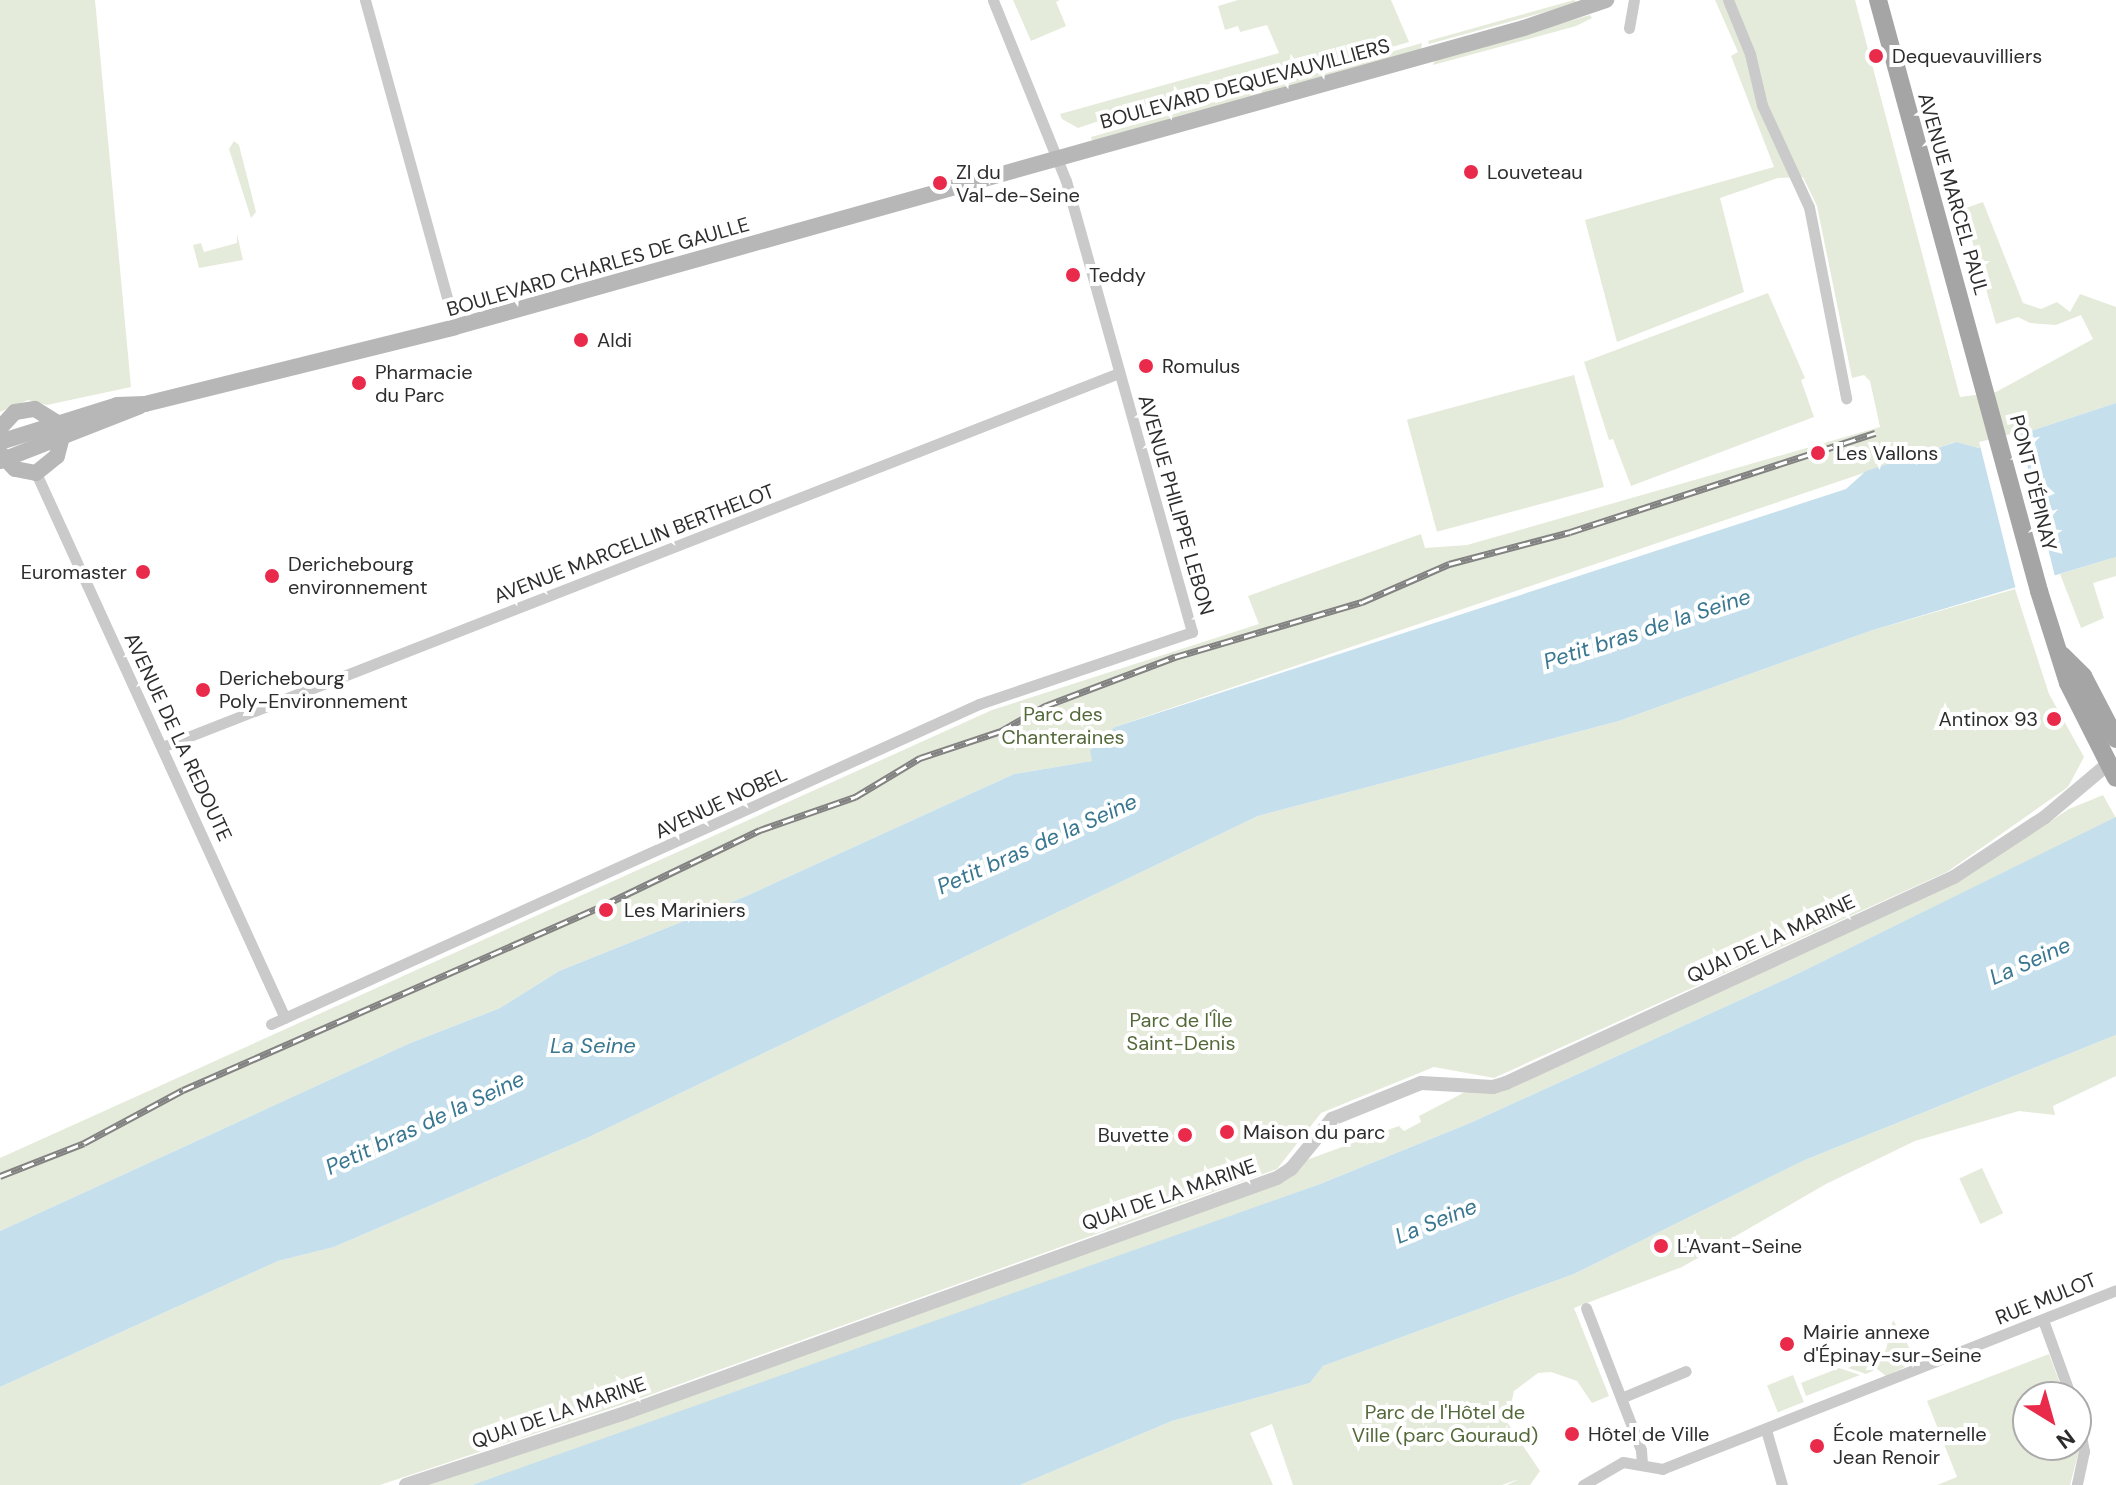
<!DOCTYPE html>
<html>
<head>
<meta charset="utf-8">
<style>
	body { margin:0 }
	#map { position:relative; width:2116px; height:1485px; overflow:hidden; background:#fff; font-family:"DM Sans",sans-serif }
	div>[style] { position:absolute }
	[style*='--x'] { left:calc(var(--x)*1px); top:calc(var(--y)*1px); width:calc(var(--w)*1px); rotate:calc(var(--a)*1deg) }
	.green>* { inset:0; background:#e5ebda; transform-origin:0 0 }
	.water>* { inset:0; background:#c5e0ec }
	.pier>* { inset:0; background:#fff; transform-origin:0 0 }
	.minor>* { height:11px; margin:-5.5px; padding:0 5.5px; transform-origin:5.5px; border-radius:5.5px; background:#cacaca }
	.tertiary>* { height:14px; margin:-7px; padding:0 7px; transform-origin:7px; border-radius:7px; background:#cacaca }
	.secondary>* { height:16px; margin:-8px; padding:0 8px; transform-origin:8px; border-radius:8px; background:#b7b7b7 }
	.primary>* { height:18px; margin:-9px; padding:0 9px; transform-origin:9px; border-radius:9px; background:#a5a5a5 }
	.rail>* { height:7px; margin-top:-3.5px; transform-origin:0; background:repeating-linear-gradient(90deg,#fff 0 12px,#828282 0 24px); box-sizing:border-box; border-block:2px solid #828282 }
	.dots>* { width:22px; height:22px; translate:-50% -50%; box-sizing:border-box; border:4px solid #fff; border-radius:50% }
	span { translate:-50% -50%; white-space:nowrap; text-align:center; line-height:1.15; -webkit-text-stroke:8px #fff; paint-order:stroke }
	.poi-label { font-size:20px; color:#2d2d2d }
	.left { translate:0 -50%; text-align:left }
	.right { translate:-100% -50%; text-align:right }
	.street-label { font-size:20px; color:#2d2d2d }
	.park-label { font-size:20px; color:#546939 }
	.water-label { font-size:22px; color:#397790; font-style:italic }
	.north { position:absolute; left:2012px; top:1381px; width:80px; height:80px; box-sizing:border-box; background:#fff; border:2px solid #ababab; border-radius:50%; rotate:143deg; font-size:22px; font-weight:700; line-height:32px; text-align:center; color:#2d2d2d }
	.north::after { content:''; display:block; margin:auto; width:28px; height:36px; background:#e92a4a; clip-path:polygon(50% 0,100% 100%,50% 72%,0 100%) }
</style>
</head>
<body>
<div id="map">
	<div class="green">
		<div style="clip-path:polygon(0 0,95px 0,131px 387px,47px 405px,28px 400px,0 412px)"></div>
		<div style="clip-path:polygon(1013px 0,1060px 0,1056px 2px,1066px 26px,1031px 41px)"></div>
		<div style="clip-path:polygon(1238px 0,1391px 0,1409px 42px,1291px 77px,1286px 68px,1212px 83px,1078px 128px,1062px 119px,1060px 114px,1279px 53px,1267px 25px,1240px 32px,1238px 26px,1225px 30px,1218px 6px)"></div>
		<div style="clip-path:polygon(1574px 0,1578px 3px,1429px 44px,1428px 41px)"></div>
		<div style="clip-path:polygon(1715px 0,1855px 0,1960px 397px,1996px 392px,2093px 339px,2081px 315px,2056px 325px,2030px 323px,2018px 317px,1996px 324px,1963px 209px,1983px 202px,2023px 303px,2041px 309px,2057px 302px,2070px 312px,2080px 294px,2116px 307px,2116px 403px,1979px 448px,1955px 442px,1115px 727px,1093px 761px,1014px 774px,744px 897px,559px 971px,500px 1008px,408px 1044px,0 1231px,0 1158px,992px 710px,1259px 624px,1248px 596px,1421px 534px,1425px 548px,1467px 545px,1880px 427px,1870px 381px,1864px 375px,1852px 378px,1817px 206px,1803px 177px,1778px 178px,1720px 198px,1744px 292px,1617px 342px,1585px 220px,1774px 167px,1731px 56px,1738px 52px)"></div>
		<div style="clip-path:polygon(1590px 15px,1592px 18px,1576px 26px,1433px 65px,1435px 60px)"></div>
		<div style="clip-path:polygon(1422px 43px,1421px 50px,1092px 141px,1091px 137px)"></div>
		<div style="clip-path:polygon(234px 141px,239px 145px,256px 212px,251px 218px,229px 149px)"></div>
		<div style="clip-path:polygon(237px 234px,243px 260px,199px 268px,193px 245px,201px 243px,204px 252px,237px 243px)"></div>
		<div style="clip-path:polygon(1768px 293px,1805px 378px,1801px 380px,1814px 417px,1631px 486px,1613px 439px,1609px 440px,1584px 362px)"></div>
		<div style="left:1574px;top:375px;width:116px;height:173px;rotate:75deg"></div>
		<div style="clip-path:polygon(2116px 557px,2116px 576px,2093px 583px,2104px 618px,2081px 628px,2060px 574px)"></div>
		<div style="clip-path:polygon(2015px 589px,2049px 694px,2084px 757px,2068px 787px,1947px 872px,1494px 1078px,1434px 1067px,1321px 1113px,1277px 1169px,633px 1401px,380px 1485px,0 1485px,0 1387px,278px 1261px,334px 1247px,587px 1138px,1258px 816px,1619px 721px,1870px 631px)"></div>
		<div style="clip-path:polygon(2103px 795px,2116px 818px,1797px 974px,1470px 1123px,1320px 1184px,594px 1444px,472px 1485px,423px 1485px,1399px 1126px,1404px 1131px,1421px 1122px,1419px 1116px,1469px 1090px,1500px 1092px,2007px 850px,2069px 809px)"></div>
		<div style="clip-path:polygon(2116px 1035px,2116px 1076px,2053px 1106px,2055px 1115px,2019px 1111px,1915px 1141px,1826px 1184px,1682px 1267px,1574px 1308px,1609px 1396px,1592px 1403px,1577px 1381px,1551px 1372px,1538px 1373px,1514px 1391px,1507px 1422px,1540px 1471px,1530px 1485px,1507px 1485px,1519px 1479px,1502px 1485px,1293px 1485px,1272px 1424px,1250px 1433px,1273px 1485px,1020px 1485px,1172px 1421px,1310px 1383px,1323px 1366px,1574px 1274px,1805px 1160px)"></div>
		<div style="left:1982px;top:1168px;width:50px;height:25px;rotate:65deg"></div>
		<div style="clip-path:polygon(1893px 1320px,1912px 1352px,1902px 1360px,1905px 1367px,1886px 1376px,1877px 1369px,1866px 1374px,1848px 1368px,1886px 1350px)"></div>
		<div style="clip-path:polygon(2049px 1354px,2065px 1397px,2028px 1397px,2028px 1445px,2076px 1445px,2076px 1429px,2081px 1443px,2070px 1485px,1937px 1485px,1957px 1477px,1927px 1401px)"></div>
		<div style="clip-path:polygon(1839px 1368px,1860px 1375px,1806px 1396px,1801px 1383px)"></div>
		<div style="left:1793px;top:1375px;width:29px;height:28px;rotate:68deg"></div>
	</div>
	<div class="water">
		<div style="clip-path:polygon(2116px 403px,2116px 557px,1870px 631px,1619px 721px,1258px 816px,587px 1138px,334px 1247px,278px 1261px,0 1387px,0 1231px,408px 1044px,500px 1008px,559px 971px,744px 897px,1014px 774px,1092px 761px,1090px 750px,1115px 727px,1846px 489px,1866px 471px,1956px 442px,1979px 448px)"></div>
		<div style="clip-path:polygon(2116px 817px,2116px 1035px,1805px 1160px,1574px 1274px,1323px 1366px,1310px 1383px,1172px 1421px,1020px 1485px,472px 1485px,1320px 1184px,1470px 1123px,1797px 974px)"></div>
	</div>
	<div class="pier">
		<div style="left:2019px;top:432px;width:152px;height:41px;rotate:76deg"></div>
	</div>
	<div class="minor">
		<div style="--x:365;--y:0;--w:339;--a:74.6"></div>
		<div style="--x:1728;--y:0;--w:58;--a:67.8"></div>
		<div style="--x:1750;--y:54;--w:52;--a:76.8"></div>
		<div style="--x:1762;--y:105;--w:112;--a:65.3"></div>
		<div style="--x:1809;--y:207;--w:195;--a:79"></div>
		<div style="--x:1629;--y:28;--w:28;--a:-80"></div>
		<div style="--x:36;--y:473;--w:599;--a:65.45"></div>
		<div style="--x:162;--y:747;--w:1027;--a:-21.35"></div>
		<div style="--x:271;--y:1024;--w:777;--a:-24.32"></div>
		<div style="--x:979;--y:704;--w:225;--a:-18.7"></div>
		<div style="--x:1192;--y:632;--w:468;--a:-105.6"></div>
		<div style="--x:1066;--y:181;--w:195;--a:-112"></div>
		<div style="--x:1586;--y:1308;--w:152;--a:68.8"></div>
		<div style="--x:1641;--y:1450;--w:15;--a:86"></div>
		<div style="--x:2043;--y:1320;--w:82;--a:70"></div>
		<div style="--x:1621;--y:1398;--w:70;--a:-22.6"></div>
		<div style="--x:2076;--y:1411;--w:41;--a:78.7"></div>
		<div style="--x:2084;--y:1451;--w:35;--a:102"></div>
		<div style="--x:1766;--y:1430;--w:57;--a:73.8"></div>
		<div style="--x:1583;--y:1485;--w:46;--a:-29.9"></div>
		<div style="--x:1623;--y:1462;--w:40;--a:10"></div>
		<div style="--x:1662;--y:1469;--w:488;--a:-21.5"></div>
	</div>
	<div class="tertiary">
		<div style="--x:406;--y:1485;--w:231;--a:-18.2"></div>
		<div style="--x:625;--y:1413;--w:693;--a:-19.82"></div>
		<div style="--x:1277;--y:1178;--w:17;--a:-33"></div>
		<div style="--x:1291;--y:1169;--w:65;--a:-50.6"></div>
		<div style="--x:1332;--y:1119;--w:96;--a:-22"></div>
		<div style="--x:1421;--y:1083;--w:72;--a:3.2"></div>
		<div style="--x:1493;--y:1087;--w:14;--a:-17"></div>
		<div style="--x:1506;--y:1083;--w:493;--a:-24.7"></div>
		<div style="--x:1954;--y:877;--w:109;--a:-33.4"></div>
		<div style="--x:2045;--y:817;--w:82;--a:-40.1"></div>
	</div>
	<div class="secondary">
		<div style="--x:0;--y:428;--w:22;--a:-47"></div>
		<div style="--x:15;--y:412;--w:20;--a:-9"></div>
		<div style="--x:35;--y:409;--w:25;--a:32"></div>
		<div style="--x:56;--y:422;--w:16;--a:68"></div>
		<div style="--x:62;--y:437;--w:20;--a:105"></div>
		<div style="--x:57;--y:456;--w:27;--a:141"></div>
		<div style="--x:36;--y:473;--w:21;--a:-169"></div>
		<div style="--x:15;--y:469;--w:22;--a:-133"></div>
		<div style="--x:0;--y:442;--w:123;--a:-17.5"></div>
		<div style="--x:117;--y:405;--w:28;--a:-2"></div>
		<div style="--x:145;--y:404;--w:319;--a:-13.9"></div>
		<div style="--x:455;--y:327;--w:1110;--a:-15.63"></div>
		<div style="--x:1524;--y:28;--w:87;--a:-18.9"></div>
		<div style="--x:0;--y:461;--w:150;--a:-21.4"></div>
	</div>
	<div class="primary">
		<div style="--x:1878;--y:0;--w:613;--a:74.76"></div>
		<div style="--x:2039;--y:591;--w:96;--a:72.5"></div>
		<div style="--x:2068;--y:683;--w:106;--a:63.2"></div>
		<div style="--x:2062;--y:655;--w:30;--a:45"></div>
		<div style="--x:2083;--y:676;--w:71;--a:62.4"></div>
	</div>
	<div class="rail">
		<div style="--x:0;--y:1176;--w:90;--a:-21.4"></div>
		<div style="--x:84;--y:1143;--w:112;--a:-28.2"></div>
		<div style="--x:183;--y:1090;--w:460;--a:-23.7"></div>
		<div style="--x:604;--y:905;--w:173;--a:-25.7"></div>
		<div style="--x:760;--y:830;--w:101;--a:-19.2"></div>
		<div style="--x:855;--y:797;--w:76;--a:-31"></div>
		<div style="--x:920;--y:758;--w:85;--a:-18.4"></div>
		<div style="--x:1001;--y:731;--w:51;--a:-29.6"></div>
		<div style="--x:1045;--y:706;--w:139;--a:-20.7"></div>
		<div style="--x:1175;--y:657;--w:195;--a:-16.4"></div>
		<div style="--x:1362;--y:602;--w:95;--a:-23.6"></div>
		<div style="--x:1449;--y:564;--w:125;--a:-14.8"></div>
		<div style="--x:1570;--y:532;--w:321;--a:-18"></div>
	</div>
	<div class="dots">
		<div style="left:1876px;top:56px;background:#e92a4a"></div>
		<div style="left:1471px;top:172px;background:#e92a4a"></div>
		<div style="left:940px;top:183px;background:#e92a4a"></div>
		<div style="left:1073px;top:275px;background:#e92a4a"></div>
		<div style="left:581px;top:340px;background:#e92a4a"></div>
		<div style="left:1146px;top:366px;background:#e92a4a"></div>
		<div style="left:359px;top:383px;background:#e92a4a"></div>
		<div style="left:1818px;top:453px;background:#e92a4a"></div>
		<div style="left:143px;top:572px;background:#e92a4a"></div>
		<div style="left:272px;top:576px;background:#e92a4a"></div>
		<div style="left:203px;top:690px;background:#e92a4a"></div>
		<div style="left:2054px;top:719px;background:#e92a4a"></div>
		<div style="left:606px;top:910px;background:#e92a4a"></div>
		<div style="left:1227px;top:1132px;background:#e92a4a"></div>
		<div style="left:1185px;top:1135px;background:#e92a4a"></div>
		<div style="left:1661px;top:1246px;background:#e92a4a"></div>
		<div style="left:1787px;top:1344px;background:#e92a4a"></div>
		<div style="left:1572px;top:1434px;background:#e92a4a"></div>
		<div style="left:1817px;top:1446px;background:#e92a4a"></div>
	</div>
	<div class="poi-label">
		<span class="left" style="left:1892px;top:56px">Dequevauvilliers</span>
		<span class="left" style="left:956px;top:184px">ZI du<br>Val-de-Seine</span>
		<span class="left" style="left:1487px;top:172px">Louveteau</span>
		<span class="left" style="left:1089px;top:275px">Teddy</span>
		<span class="left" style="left:597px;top:340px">Aldi</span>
		<span class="left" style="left:1162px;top:366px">Romulus</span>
		<span class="left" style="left:375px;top:384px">Pharmacie<br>du Parc</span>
		<span class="left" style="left:1836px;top:453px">Les Vallons</span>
		<span class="left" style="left:288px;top:576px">Derichebourg<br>environnement</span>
		<span class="right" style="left:127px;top:572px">Euromaster</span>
		<span class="left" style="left:219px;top:690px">Derichebourg<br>Poly-Environnement</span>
		<span class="right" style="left:2038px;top:719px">Antinox 93</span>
		<span class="left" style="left:624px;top:910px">Les Mariniers</span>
		<span class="left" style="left:1243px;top:1132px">Maison du parc</span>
		<span class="right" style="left:1169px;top:1135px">Buvette</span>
		<span class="left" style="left:1677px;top:1246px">L'Avant-Seine</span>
		<span class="left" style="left:1803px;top:1344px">Mairie annexe<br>d'Épinay-sur-Seine</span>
		<span class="left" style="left:1588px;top:1434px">Hôtel de Ville</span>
		<span class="left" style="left:1833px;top:1446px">École maternelle<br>Jean Renoir</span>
	</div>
	<div class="street-label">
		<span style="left:1245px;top:84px;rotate:-15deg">BOULEVARD DEQUEVAUVILLIERS</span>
		<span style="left:1953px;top:194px;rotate:74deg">AVENUE MARCEL PAUL</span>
		<span style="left:598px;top:267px;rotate:-16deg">BOULEVARD CHARLES DE GAULLE</span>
		<span style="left:2033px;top:483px;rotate:76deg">PONT D'ÉPINAY</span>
		<span style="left:1176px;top:505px;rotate:74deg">AVENUE PHILIPPE LEBON</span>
		<span style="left:634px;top:544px;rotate:-21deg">AVENUE MARCELLIN BERTHELOT</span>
		<span style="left:178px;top:737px;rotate:65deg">AVENUE DE LA REDOUTE</span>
		<span style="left:721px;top:803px;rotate:-25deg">AVENUE NOBEL</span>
		<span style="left:1771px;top:939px;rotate:-25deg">QUAI DE LA MARINE</span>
		<span style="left:1169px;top:1195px;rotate:-19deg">QUAI DE LA MARINE</span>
		<span style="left:2046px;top:1299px;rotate:-22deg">RUE MULOT</span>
		<span style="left:559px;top:1413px;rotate:-19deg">QUAI DE LA MARINE</span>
	</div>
	<div class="park-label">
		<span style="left:1063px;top:726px">Parc des<br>Chanteraines</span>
		<span style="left:1181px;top:1032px">Parc de l'Île<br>Saint-Denis</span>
		<span style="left:1445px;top:1424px">Parc de l'Hôtel de<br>Ville (parc Gouraud)</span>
	</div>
	<div class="water-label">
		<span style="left:1647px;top:629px;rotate:-18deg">Petit bras de la Seine</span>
		<span style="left:1037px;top:844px;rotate:-24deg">Petit bras de la Seine</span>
		<span style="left:2030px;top:961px;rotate:-24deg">La Seine</span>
		<span style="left:593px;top:1046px">La Seine</span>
		<span style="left:425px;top:1123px;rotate:-25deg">Petit bras de la Seine</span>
		<span style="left:1436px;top:1221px;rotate:-22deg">La Seine</span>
	</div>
	<div class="north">N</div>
</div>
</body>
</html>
